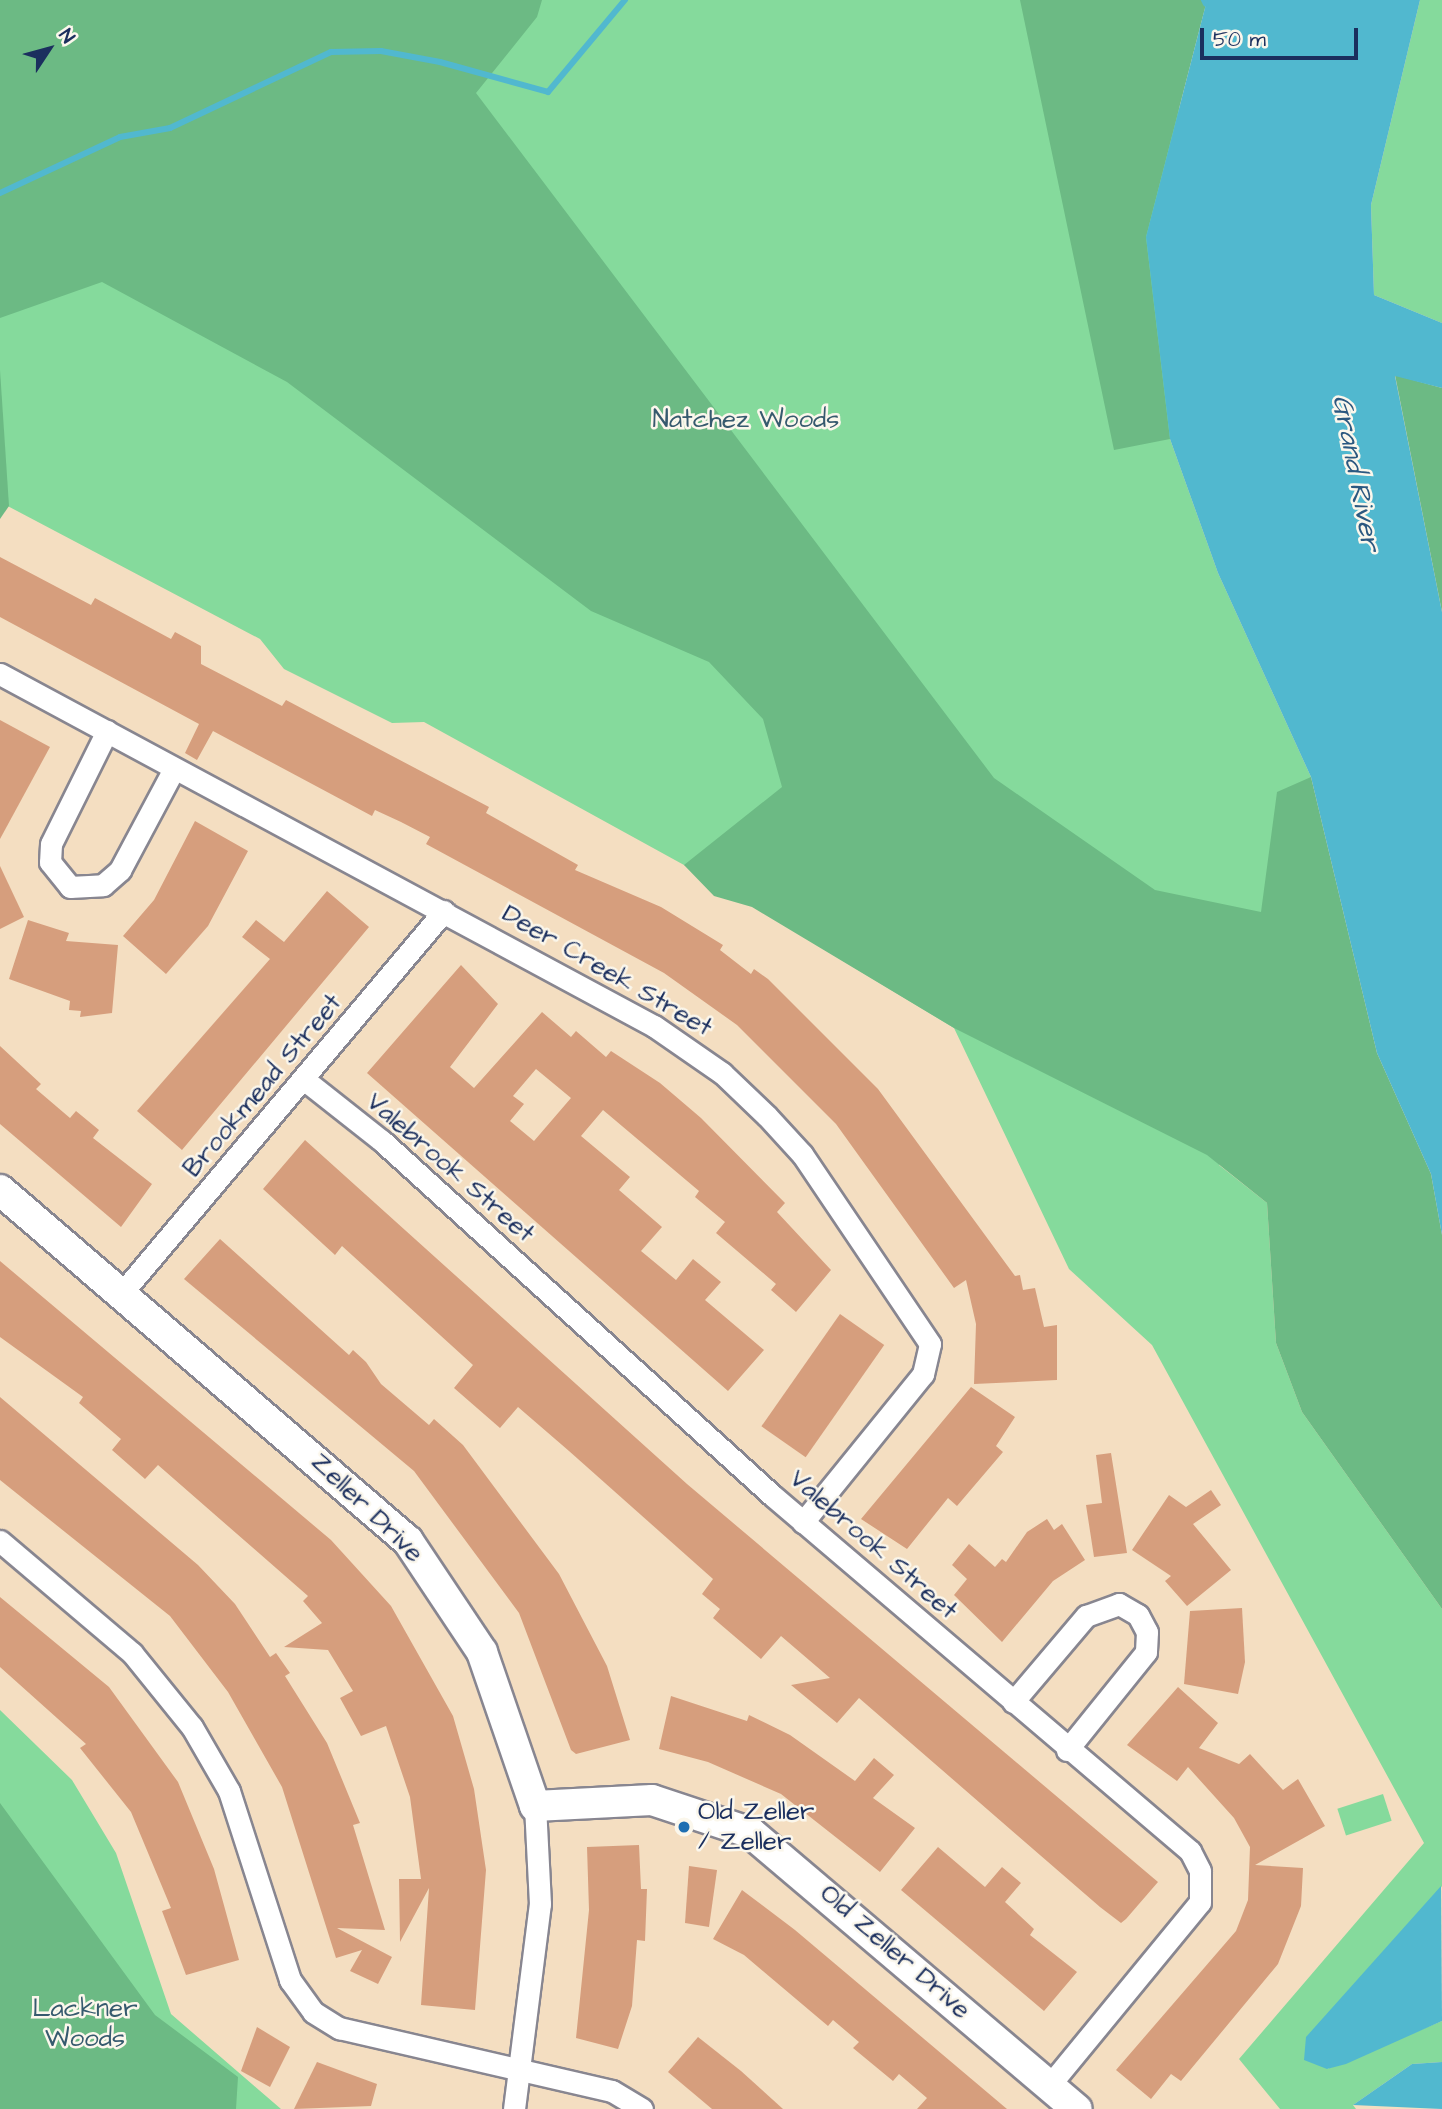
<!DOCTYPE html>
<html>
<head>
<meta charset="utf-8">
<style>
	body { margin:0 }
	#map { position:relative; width:1442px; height:2109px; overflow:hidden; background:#f4dec1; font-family:"Architects Daughter",sans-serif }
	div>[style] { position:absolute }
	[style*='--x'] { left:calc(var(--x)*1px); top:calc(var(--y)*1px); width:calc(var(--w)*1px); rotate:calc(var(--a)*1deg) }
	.green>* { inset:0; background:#85da9c; transform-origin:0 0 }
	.forest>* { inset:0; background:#6cba84 }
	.water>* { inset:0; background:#51b8cf }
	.stream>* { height:6px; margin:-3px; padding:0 3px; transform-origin:3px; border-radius:3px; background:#51b8cf }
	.building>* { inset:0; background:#d69e7d; transform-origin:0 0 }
	.roads { filter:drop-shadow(2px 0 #888690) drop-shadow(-2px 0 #888690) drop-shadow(0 2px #888690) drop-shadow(0 -2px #888690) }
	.street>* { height:21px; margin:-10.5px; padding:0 10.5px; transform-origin:10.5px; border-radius:10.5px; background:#fff }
	.secondary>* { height:30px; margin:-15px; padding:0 15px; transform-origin:15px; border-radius:15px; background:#fff }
	.dots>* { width:19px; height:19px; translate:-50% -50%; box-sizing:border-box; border:4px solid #fbf7ec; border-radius:50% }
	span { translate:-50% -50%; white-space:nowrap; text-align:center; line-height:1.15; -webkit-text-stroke:5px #fbf7ec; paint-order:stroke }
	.park-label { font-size:26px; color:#365a6e }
	.street-label { font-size:26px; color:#1b2f5e }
	.poi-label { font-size:26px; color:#1b2f5e }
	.left { translate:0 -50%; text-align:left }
	.water-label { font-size:28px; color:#2b5880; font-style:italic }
	.north { position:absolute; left:14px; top:14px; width:70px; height:70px; -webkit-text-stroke:5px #fbf7ec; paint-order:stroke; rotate:54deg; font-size:19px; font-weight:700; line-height:28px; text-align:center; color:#1b2f5e }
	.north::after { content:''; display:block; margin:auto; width:24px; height:32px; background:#1b2f5e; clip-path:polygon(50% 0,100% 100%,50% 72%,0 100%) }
	.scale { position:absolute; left:1200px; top:28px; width:158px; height:32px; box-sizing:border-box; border:4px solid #1b2f5e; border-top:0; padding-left:9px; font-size:21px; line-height:24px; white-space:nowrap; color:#1b2f5e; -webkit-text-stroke:5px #fbf7ec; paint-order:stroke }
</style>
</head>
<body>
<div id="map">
	<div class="green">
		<div style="clip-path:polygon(0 0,1207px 0,1179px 100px,1170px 439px,1218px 573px,1311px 777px,1219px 1165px,1267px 1203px,1276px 1343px,1302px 1412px,1442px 1609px,1442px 1886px,1327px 2069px,1442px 2021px,1442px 2062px,1412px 2064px,1353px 2105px,1356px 2109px,1280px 2109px,1239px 2059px,1424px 1843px,1152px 1345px,1069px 1269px,954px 1028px,684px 865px,424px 722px,392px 723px,284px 669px,260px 639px,0 502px)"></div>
		<div style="clip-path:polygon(1420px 0,1442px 0,1442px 323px,1374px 295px,1371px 205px)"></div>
		<div style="clip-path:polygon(0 1710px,72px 1780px,116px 1853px,171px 2014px,281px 2109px,0 2109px)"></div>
		<div style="left:1383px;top:1794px;width:28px;height:48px;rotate:72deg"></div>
	</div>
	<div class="forest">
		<div style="clip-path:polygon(0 0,542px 0,537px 17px,476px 93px,994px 778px,1155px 890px,1261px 912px,1277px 792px,1311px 777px,1377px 1053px,1431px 1174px,1442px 1235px,1442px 1609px,1302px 1412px,1276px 1343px,1267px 1203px,1207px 1155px,954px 1028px,752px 907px,714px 896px,684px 865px,782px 787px,763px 719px,709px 662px,591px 611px,287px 382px,102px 282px,0 318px)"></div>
		<div style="clip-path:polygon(1020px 0,1207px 0,1146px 237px,1170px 439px,1114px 450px)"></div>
		<div style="clip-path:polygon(0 370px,9px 506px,0 519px)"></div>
		<div style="clip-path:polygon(1395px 375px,1442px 388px,1442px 612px)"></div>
		<div style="clip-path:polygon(0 1803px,155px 2015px,238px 2077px,236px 2109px,0 2109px)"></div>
	</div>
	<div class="water">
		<div style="clip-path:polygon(1207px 0,1420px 0,1371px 205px,1374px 295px,1442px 323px,1442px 388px,1395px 376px,1442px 612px,1442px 1235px,1431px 1174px,1377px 1053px,1311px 777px,1218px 573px,1170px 439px,1146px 237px)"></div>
		<div style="clip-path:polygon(1441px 1886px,1442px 2021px,1346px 2064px,1327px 2069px,1304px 2060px,1306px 2037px)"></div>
		<div style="clip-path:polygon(1442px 2062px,1442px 2109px,1353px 2105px,1412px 2064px)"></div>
	</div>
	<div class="stream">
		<div style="--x:1204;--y:0;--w:4;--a:63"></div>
		<div style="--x:0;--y:193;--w:132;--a:-25"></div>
		<div style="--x:120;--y:137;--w:51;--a:-10.2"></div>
		<div style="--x:170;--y:128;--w:178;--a:-25.3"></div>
		<div style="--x:331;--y:52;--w:50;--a:-1.1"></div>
		<div style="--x:381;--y:51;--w:60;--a:10.6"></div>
		<div style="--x:440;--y:62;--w:112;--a:15.5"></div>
		<div style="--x:548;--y:92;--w:120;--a:-50.1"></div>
	</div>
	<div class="building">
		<div style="clip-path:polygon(0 557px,91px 605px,95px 598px,171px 639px,175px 632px,201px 646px,201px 664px,282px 706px,286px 700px,489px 807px,486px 813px,578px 865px,575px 870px,661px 907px,723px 945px,720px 950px,751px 974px,754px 969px,768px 979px,878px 1089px,1015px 1276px,1020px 1275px,1023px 1290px,1035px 1288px,1044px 1327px,1057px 1325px,1057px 1380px,974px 1384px,976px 1324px,966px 1280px,954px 1288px,836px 1124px,737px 1025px,664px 973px,426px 844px,430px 837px,401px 822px,375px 810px,372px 816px,213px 731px,197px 760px,185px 753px,199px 724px,0 617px)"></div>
		<div style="clip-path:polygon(0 720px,50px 747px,0 839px)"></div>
		<div style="clip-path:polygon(195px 821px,248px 851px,208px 926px,166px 974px,123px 936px,154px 900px)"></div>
		<div style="clip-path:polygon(0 866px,24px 917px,0 929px)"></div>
		<div style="clip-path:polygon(327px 891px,369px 927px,182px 1150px,137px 1111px,270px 959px,242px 937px,256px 920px,284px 942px)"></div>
		<div style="clip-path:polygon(28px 920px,69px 933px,66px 941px,118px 945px,112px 1013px,80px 1017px,81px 1011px,69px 1010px,70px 1001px,9px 979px)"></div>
		<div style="clip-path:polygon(evenodd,461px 965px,498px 1004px,450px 1067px,474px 1088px,542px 1012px,571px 1037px,576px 1031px,606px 1057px,611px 1051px,660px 1083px,701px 1118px,785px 1203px,777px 1212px,831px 1270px,796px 1312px,771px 1290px,776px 1284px,716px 1233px,725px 1222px,695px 1197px,699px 1191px,603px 1110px,581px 1136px,630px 1177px,619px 1190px,662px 1227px,641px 1251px,676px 1280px,693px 1259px,721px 1282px,705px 1300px,764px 1350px,728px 1391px,367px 1073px,461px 965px,536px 1069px,571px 1098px,534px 1141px,510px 1121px,524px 1104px,513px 1096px,536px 1069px)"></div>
		<div style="clip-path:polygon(0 1046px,41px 1084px,36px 1089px,70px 1118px,76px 1111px,99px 1130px,93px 1138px,152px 1184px,121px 1227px,0 1124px)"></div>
		<div style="clip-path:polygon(305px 1140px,687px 1484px,1158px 1882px,1126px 1919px,1121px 1923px,1100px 1907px,859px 1698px,837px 1723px,791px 1685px,830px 1678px,781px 1636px,761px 1659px,713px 1618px,720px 1609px,702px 1594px,713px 1579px,569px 1451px,518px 1407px,500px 1428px,454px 1388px,473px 1365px,342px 1246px,335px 1255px,263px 1189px)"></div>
		<div style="clip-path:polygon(220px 1239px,349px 1355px,353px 1350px,366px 1362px,381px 1384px,429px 1425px,434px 1419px,463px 1445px,559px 1574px,607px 1666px,630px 1740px,576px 1754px,571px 1750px,519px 1613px,414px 1471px,184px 1279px)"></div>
		<div style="clip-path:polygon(0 1261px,331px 1540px,391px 1606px,453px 1716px,474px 1789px,486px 1870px,475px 2010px,421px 2005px,429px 1888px,400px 1942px,399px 1879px,421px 1879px,410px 1797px,386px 1726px,361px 1736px,340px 1698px,353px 1691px,328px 1650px,284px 1647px,322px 1623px,303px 1601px,308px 1596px,158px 1465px,145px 1479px,112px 1450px,121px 1439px,79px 1403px,83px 1397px,0 1337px)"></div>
		<div style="left:840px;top:1314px;width:54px;height:137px;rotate:35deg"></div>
		<div style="clip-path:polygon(971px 1387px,1015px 1417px,996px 1446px,1003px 1452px,957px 1506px,948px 1498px,907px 1549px,861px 1519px)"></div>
		<div style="clip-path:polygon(0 1397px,198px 1565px,235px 1604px,270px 1657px,276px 1653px,290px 1673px,285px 1676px,327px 1743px,360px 1823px,353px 1825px,385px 1930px,337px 1928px,392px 1957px,378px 1984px,350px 1971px,362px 1950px,336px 1958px,282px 1787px,228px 1692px,170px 1616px,0 1480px)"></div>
		<div style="clip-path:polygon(1111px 1453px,1127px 1553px,1094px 1557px,1086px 1505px,1102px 1503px,1096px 1455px)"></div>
		<div style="clip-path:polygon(1211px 1490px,1221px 1505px,1193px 1524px,1231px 1570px,1187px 1606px,1165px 1581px,1171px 1576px,1132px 1550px,1169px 1495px,1186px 1507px)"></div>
		<div style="clip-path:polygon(1047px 1519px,1054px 1530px,1062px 1524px,1085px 1560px,1053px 1581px,1002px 1642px,954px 1595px,967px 1579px,952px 1565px,969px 1544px,995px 1567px,1002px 1559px,1006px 1562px,1027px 1532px)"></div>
		<div style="clip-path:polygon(0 1597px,109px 1687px,178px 1782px,214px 1869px,239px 1960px,186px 1975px,162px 1911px,171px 1908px,131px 1812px,80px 1748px,86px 1744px,0 1667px)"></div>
		<div style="clip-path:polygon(1242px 1608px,1245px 1662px,1238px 1694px,1184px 1684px,1190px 1611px)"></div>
		<div style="clip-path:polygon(1178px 1687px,1218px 1723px,1199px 1748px,1239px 1764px,1250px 1754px,1283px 1790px,1298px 1779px,1325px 1826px,1255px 1865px,1303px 1868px,1301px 1906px,1278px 1964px,1181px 2081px,1171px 2074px,1151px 2099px,1116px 2070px,1236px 1931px,1248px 1900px,1250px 1847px,1234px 1818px,1188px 1767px,1177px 1781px,1127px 1745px)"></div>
		<div style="clip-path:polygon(671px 1696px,747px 1721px,749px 1715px,790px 1735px,855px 1781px,874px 1758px,894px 1775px,873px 1798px,915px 1828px,880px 1872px,781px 1794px,708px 1762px,659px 1749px)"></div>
		<div style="clip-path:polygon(639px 1845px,641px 1889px,647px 1889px,645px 1941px,637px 1940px,632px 2006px,618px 2049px,576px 2038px,589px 1910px,587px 1847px)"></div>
		<div style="clip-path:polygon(938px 1847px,985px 1887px,1002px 1867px,1021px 1883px,1005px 1902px,1034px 1929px,1030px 1935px,1077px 1972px,1044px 2011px,901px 1890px)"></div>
		<div style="clip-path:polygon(689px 1866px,717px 1870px,709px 1927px,685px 1923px)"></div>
		<div style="clip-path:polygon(742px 1890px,795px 1930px,1007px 2109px,917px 2109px,927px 2098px,899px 2074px,893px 2081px,853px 2048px,859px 2042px,833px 2020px,828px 2026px,744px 1955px,713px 1939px)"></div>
		<div style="clip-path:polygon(257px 2027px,290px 2047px,270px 2087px,241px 2071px)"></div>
		<div style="clip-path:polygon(698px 2037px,741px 2071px,783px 2109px,712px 2109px,668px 2072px)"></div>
		<div style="clip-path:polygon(317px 2062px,377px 2084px,371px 2106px,294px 2109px)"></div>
	</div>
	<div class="roads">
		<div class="street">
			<div style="--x:0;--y:674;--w:743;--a:28.29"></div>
			<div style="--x:654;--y:1026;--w:83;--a:34.7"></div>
			<div style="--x:722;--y:1073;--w:62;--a:43.7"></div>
			<div style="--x:767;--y:1116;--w:52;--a:47.4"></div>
			<div style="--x:802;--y:1154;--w:229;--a:56"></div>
			<div style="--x:930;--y:1344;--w:31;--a:103"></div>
			<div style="--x:923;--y:1374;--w:191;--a:129"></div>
			<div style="--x:107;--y:731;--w:126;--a:116.4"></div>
			<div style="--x:51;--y:844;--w:18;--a:93"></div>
			<div style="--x:50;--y:862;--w:32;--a:51"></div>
			<div style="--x:70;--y:887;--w:33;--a:-3"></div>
			<div style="--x:103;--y:885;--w:23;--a:-41"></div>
			<div style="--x:120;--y:870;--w:115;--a:-61.9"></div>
			<div style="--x:306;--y:1081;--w:97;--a:38.3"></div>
			<div style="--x:382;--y:1141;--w:528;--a:42.24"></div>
			<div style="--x:773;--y:1496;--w:548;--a:40.41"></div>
			<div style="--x:1190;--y:1851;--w:22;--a:63"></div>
			<div style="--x:1200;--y:1871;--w:31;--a:90"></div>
			<div style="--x:1200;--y:1902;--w:238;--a:129.4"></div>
			<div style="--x:121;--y:1294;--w:501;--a:-49.86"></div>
			<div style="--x:0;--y:1541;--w:173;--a:40.3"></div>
			<div style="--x:132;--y:1653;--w:95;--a:51"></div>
			<div style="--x:192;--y:1727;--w:74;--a:60"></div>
			<div style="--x:229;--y:1791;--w:199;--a:72.1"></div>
			<div style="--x:290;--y:1980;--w:39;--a:54"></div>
			<div style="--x:313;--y:2012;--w:31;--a:32"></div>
			<div style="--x:339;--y:2028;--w:280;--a:13"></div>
			<div style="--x:612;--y:2091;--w:35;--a:31"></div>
			<div style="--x:1013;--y:1702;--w:113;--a:-49.7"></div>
			<div style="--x:1086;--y:1616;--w:35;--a:-20"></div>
			<div style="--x:1119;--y:1604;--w:22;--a:30"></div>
			<div style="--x:1138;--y:1615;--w:19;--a:62"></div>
			<div style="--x:1147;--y:1632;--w:20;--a:93"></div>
			<div style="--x:1146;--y:1652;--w:126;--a:128.9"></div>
			<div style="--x:514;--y:2109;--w:207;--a:-82.8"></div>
			<div style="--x:540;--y:1904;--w:98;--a:-92.9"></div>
		</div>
		<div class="secondary">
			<div style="--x:0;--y:1190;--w:538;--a:40.71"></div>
			<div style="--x:408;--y:1541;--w:133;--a:56.3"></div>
			<div style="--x:482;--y:1652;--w:163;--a:71"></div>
			<div style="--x:535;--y:1806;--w:117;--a:-2.9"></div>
			<div style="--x:652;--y:1800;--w:104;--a:18.4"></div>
			<div style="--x:751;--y:1833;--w:427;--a:40.3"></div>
		</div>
	</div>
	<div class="dots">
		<div style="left:684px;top:1827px;background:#1f6fb2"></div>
	</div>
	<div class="park-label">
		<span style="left:746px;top:420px">Natchez Woods</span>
		<span style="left:85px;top:2024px">Lackner<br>Woods</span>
	</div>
	<div class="street-label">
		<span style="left:607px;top:971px;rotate:30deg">Deer Creek Street</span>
		<span style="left:263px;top:1086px;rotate:-50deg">Brookmead Street</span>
		<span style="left:450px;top:1168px;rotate:41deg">Valebrook Street</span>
		<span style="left:367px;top:1508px;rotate:44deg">Zeller Drive</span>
		<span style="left:873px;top:1545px;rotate:41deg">Valebrook Street</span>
		<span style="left:895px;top:1952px;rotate:41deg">Old Zeller Drive</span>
	</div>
	<div class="poi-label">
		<span class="left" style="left:698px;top:1827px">Old Zeller<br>/ Zeller</span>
	</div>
	<div class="water-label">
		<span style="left:1356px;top:473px;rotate:79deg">Grand River</span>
	</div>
	<div class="north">N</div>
	<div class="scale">50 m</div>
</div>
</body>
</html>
